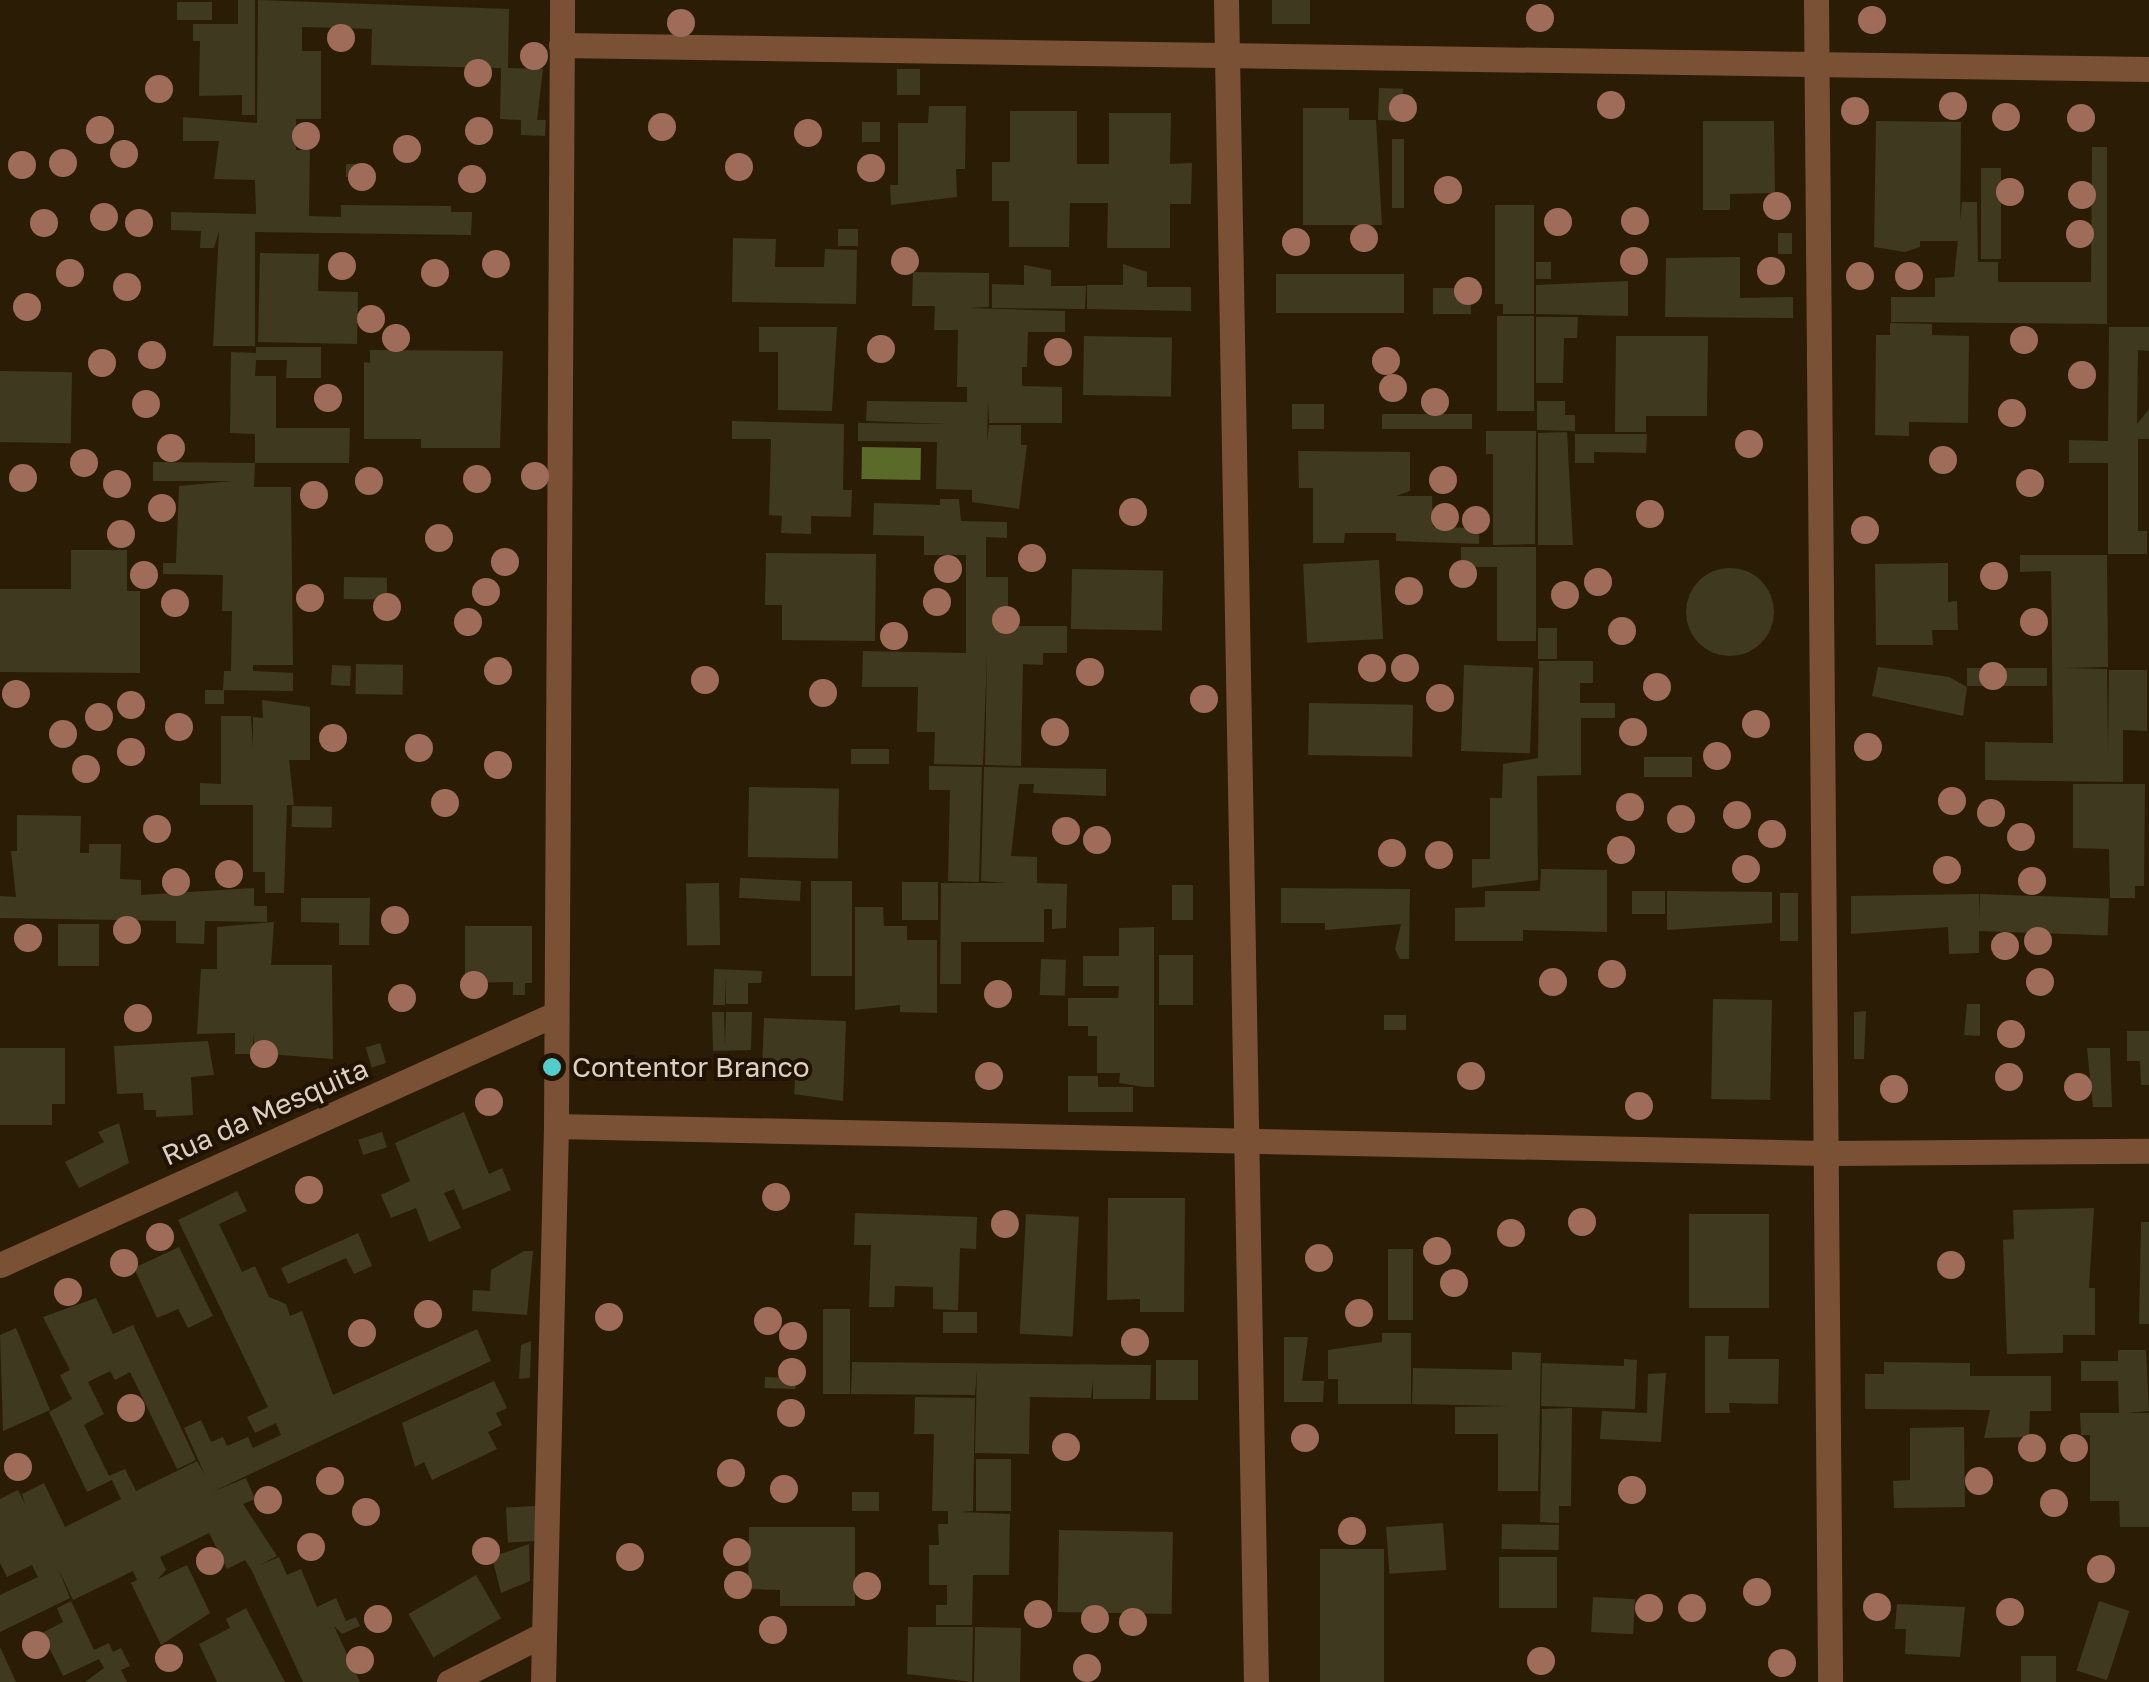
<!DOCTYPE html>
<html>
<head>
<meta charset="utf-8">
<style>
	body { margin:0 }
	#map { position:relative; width:2149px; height:1682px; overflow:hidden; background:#2b1c05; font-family:"Golos Text",sans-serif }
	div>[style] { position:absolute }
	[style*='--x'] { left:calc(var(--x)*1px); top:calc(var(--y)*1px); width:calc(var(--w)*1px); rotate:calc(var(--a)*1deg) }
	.water>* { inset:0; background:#5a6b29; transform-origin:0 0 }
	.building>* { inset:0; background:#3f3a1f; transform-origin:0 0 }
	.round { border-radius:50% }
	.minor>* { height:25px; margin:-12.5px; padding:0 12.5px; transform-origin:12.5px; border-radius:12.5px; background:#7b5136 }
	.tertiary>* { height:25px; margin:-12.5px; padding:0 12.5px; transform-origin:12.5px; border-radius:12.5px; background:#7b5136 }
	.trees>* { width:28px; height:28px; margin:-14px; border-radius:50%; background:#9f6c5a }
	.dots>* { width:28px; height:28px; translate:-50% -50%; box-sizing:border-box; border:5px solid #211300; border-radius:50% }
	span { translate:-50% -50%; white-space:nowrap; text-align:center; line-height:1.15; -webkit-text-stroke:8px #211300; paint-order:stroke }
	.poi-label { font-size:28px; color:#dad0c3 }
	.left { translate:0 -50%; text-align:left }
	.street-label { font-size:28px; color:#dad0c3 }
</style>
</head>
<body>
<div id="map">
	<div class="water">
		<div style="left:862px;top:447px;width:59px;height:32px;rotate:1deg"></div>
	</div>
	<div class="building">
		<div style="clip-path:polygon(238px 0,255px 0,255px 115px,242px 115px,242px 95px,199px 96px,200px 41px,193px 41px,193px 24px,238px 24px)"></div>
		<div style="clip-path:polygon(258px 0,509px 9px,508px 68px,543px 69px,537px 120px,546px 120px,545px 136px,521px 135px,521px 120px,500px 119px,501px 68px,371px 65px,372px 29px,302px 27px,302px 51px,321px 51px,321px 119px,296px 119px,296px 150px,310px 150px,309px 216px,341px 217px,341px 205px,451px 206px,451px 212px,472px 212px,471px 235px,255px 232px,255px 346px,213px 346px,219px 231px,214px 248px,200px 248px,201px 231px,171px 230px,171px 212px,256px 214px,255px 180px,214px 179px,219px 141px,183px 141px,183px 117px,257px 123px)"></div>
		<div style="left:1272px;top:0;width:38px;height:24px"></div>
		<div style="left:177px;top:2px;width:35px;height:18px"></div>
		<div style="left:897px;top:69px;width:23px;height:26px"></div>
		<div style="left:1379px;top:88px;width:24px;height:32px;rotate:2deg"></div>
		<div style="clip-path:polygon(929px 106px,966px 106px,965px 169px,956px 169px,957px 197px,891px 205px,890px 185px,898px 185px,898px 123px,928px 123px)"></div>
		<div style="clip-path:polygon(1303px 108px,1349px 108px,1349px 120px,1376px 120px,1382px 225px,1303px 225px)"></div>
		<div style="clip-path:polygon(1010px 111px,1077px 111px,1077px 164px,1109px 164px,1109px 113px,1171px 113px,1170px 164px,1192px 163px,1191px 204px,1170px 204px,1170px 248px,1107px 248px,1108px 203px,1070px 203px,1069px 247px,1009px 247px,1009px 201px,992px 201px,992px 162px,1010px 162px)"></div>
		<div style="clip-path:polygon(1703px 121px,1774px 121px,1775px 193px,1730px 194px,1730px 210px,1703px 210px)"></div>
		<div style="clip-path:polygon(1876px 121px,1961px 122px,1960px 241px,1920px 241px,1920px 247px,1905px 252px,1874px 247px)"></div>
		<div style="left:862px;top:122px;width:18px;height:20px"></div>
		<div style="left:1392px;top:139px;width:12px;height:69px"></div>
		<div style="clip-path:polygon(2092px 147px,2107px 147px,2107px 324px,1891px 322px,1891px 297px,1935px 297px,1935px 278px,1954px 277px,1962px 202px,1977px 202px,1978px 262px,1998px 262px,1998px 282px,2091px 282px)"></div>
		<div style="left:346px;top:164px;width:21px;height:13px"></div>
		<div style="left:1981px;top:168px;width:20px;height:91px"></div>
		<div style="clip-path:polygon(1495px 205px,1534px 205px,1534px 314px,1503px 314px,1503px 304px,1495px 304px)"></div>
		<div style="left:838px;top:229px;width:20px;height:17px"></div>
		<div style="left:1792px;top:233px;width:21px;height:14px;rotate:90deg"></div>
		<div style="clip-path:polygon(733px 238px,776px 239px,775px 267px,824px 267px,825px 249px,857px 250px,856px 304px,732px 302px)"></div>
		<div style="clip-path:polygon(260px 253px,319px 254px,318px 291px,358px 292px,357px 344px,258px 342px)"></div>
		<div style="clip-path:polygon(1740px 257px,1740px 298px,1793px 297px,1793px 318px,1665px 317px,1666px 258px)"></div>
		<div style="left:1536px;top:262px;width:15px;height:17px"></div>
		<div style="clip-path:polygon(1123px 264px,1147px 272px,1147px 287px,1191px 287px,1191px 311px,1087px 309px,1087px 285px,1123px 285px)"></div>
		<div style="clip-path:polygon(1024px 265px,1051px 270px,1051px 286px,1086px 286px,1085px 309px,992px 308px,992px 284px,1024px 285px)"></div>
		<div style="clip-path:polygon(913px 272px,989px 273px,989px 307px,968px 308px,1065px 311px,1065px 332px,1028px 332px,1027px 367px,1022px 367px,1022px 386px,1062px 387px,1062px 423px,989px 423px,988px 398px,987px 442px,989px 425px,1021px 425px,1021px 445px,1027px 445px,1019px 509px,972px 502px,972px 490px,936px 489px,937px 442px,858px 441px,858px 423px,949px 424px,866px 421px,867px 401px,967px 402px,967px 387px,957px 387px,958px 330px,934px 330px,935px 306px,912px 306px)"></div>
		<div style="left:1404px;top:274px;width:39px;height:128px;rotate:90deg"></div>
		<div style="clip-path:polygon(1628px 281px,1628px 316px,1536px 314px,1536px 285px)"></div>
		<div style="left:1433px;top:288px;width:38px;height:26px"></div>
		<div style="left:1497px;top:316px;width:37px;height:95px"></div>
		<div style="clip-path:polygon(1536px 317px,1578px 317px,1577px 338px,1564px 338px,1563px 383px,1536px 383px)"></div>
		<div style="clip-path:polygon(1890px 323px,1932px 324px,1932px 335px,1969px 336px,1968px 423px,1909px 422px,1909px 436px,1875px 435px,1876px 335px,1890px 335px)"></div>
		<div style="clip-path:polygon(759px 327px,837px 327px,832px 411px,778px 410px,778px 352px,759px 352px)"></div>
		<div style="clip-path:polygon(2109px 327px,2149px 327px,2149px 351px,2138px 350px,2137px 424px,2149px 409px,2149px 439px,2138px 439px,2138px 531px,2147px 531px,2147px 554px,2108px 554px,2108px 463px,2069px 463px,2069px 440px,2108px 441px)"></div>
		<div style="left:1084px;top:336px;width:88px;height:59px;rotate:1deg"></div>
		<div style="clip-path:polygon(1616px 336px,1708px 336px,1707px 416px,1646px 416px,1646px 432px,1615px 432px)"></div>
		<div style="clip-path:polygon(256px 347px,321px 347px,321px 378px,286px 378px,287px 360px,256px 360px,255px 376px,276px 376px,276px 428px,350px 428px,349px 463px,255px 463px,255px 434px,230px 433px,231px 352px,256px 353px)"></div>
		<div style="clip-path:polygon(370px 350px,503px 351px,500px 448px,421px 448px,421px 439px,364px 439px,364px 362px,370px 363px)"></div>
		<div style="left:0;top:371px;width:72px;height:71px;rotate:1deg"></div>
		<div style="clip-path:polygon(1537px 401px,1565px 401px,1565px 415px,1575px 415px,1575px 431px,1537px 430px)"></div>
		<div style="left:1292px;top:404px;width:32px;height:25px"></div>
		<div style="left:1472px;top:414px;width:15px;height:90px;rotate:90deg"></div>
		<div style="clip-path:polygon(732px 421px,844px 424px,843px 490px,852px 490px,851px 517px,811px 516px,811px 534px,781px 533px,782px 516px,769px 515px,771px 439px,732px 439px)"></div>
		<div style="clip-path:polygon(1486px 431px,1536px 431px,1535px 544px,1493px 545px,1493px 454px,1486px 454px)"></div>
		<div style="clip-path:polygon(1567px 432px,1573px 545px,1538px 545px,1538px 433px)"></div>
		<div style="clip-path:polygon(1575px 434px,1647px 434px,1646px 453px,1594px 452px,1594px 463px,1575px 463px)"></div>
		<div style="clip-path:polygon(1298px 451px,1410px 452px,1410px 491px,1396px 496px,1432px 496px,1433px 527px,1479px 528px,1479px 544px,1396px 541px,1396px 533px,1345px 533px,1344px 543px,1313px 543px,1313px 488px,1299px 488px)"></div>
		<div style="clip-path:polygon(153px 462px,255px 463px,254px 487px,291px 487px,293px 665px,253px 665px,253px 671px,293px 673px,293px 691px,223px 690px,224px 671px,231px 671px,232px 611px,222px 611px,223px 575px,163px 574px,163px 563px,176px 563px,179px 486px,232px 481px,153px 481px)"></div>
		<div style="clip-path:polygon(940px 499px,959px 499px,961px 521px,1007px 522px,1007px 538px,986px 537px,986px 577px,1008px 577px,1008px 626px,1067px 626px,1067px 653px,1043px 653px,1043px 665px,1023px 664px,1021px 766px,985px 765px,987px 653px,983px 765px,934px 764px,935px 732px,917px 732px,918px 687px,862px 687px,863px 651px,966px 653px,966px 555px,924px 555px,924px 536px,873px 535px,874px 503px,940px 505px)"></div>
		<div style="clip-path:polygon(1461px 547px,1536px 547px,1536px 641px,1497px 641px,1497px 567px,1461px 567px)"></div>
		<div style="clip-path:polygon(71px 550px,127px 550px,127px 591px,140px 591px,140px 673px,0 672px,0 589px,71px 589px)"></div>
		<div style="clip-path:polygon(766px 553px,876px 554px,875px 641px,782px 640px,782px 605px,765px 605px)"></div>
		<div style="clip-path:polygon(2020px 555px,2107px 555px,2108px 667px,2063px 668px,2107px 669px,2108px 754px,2109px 670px,2147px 670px,2147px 731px,2123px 730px,2123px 782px,1985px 780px,1985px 742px,2053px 743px,2051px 571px,2020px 572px)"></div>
		<div style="left:1379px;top:560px;width:79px;height:76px;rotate:87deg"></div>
		<div style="clip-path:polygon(1948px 563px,1948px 602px,1957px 601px,1958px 630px,1932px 630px,1933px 645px,1876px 645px,1875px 564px)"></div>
		<div class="round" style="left:1686px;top:568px;width:88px;height:88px"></div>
		<div style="left:1072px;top:569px;width:91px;height:60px;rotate:1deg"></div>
		<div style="left:344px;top:577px;width:43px;height:22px;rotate:1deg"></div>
		<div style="left:1538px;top:628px;width:19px;height:31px"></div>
		<div style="clip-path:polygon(1539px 661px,1593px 661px,1593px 683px,1580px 683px,1580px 703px,1615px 703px,1615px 718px,1581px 718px,1581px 775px,1537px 776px,1538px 880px,1472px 888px,1472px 859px,1490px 859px,1490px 798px,1502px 798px,1503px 764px,1538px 758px)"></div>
		<div style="left:356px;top:664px;width:47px;height:30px;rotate:1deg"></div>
		<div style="left:332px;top:665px;width:19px;height:20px;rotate:3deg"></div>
		<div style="left:1464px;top:665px;width:69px;height:86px;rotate:2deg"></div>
		<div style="clip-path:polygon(1878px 667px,1949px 677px,1967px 687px,1963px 716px,1872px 696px)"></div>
		<div style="left:1967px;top:668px;width:80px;height:18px"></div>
		<div style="left:205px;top:690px;width:19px;height:14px"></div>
		<div style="clip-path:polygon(262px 700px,310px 707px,310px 760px,289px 760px,294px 805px,287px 805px,284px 893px,265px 893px,265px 872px,253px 872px,253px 805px,200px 805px,200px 783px,221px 784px,221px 716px,251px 716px,253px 749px,253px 717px,263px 718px)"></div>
		<div style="left:1309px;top:703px;width:104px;height:52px;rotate:1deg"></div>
		<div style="left:851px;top:749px;width:38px;height:15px"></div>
		<div style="left:1644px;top:757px;width:48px;height:20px"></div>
		<div style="clip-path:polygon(929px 766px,982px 767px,979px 882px,948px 881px,950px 790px,929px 790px)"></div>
		<div style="clip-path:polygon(984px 767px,1106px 769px,1106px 796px,1033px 793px,1034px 784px,1019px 784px,1011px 856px,1037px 857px,1037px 883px,1067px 884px,1066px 928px,1052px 929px,1052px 909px,1044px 909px,1044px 942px,961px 942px,961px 984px,940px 984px,941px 883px,1007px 883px,981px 881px)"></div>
		<div style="clip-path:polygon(2073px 784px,2145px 784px,2144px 886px,2135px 886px,2135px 898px,2110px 898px,2109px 849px,2073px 848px)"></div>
		<div style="left:749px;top:787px;width:90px;height:70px;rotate:1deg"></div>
		<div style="left:292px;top:806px;width:40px;height:21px;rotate:1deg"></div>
		<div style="clip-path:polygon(17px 815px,81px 816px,80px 853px,89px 853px,89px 844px,121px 844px,120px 879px,141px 880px,141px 895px,254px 888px,254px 906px,267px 906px,267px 922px,205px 921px,204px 944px,176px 943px,176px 921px,0 918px,0 896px,16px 897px,11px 851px,17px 851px)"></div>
		<div style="clip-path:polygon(1541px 869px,1607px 870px,1607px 932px,1523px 930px,1523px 941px,1455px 941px,1455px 908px,1485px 907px,1485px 891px,1540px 891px)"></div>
		<div style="left:801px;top:881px;width:20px;height:61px;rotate:93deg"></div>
		<div style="left:811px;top:881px;width:41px;height:95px"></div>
		<div style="left:902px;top:882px;width:36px;height:38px"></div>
		<div style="left:719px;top:883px;width:62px;height:33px;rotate:89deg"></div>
		<div style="left:1172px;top:885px;width:21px;height:35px"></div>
		<div style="clip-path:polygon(1281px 888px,1410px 889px,1409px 959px,1400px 959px,1395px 949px,1401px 924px,1325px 930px,1325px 923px,1281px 923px)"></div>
		<div style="left:1665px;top:891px;width:23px;height:33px;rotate:90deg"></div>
		<div style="clip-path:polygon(1667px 891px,1772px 892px,1772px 923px,1667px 930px)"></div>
		<div style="left:1780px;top:893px;width:18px;height:48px"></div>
		<div style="clip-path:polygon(1979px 894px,1979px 953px,1949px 954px,1948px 927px,1851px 934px,1851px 896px)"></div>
		<div style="left:1980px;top:894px;width:129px;height:37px;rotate:2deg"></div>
		<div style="clip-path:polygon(301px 898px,370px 898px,369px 945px,339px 945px,339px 923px,301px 922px)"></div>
		<div style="clip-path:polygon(855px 907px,883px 907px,884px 926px,907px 926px,907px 940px,937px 940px,937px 1013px,900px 1012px,900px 1005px,855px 1010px)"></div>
		<div style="clip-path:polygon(274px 922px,271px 965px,332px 965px,333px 1059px,254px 1053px,254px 1033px,252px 1054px,235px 1054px,235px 1033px,197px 1034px,201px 969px,217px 969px,217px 927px)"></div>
		<div style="left:58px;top:924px;width:41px;height:42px"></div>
		<div style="clip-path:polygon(465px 926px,532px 926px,532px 983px,525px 983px,525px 995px,513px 995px,513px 982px,465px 983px)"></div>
		<div style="clip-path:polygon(1154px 927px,1154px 1087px,1144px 1087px,1119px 1083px,1120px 1073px,1097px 1073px,1097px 1036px,1088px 1036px,1088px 1026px,1068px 1026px,1068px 998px,1118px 998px,1119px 986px,1083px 986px,1083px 956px,1119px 956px,1119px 928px)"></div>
		<div style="left:1159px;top:955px;width:34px;height:50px"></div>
		<div style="left:1041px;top:959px;width:25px;height:36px;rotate:2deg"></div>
		<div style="clip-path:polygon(714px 969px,762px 971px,761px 983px,748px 983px,748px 1004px,726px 1004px,725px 976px,725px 1005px,713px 1005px)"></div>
		<div style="left:1713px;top:999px;width:59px;height:100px;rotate:1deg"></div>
		<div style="clip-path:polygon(1967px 1004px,1980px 1004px,1980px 1036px,1964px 1035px)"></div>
		<div style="clip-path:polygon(1866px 1011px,1864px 1059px,1854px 1059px,1854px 1012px)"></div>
		<div style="clip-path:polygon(712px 1012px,724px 1012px,725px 1046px,726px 1012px,752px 1012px,751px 1050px,713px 1051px)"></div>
		<div style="left:1384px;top:1015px;width:22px;height:15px"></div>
		<div style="clip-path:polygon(764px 1018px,846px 1021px,843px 1101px,794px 1094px,796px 1070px,762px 1069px)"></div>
		<div style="clip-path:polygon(2127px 1031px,2149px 1031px,2149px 1085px,2141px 1085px,2140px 1061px,2127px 1061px)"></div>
		<div style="clip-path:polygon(208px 1041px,214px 1075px,191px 1077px,193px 1115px,156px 1117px,156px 1110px,144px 1110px,143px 1093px,117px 1094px,114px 1046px)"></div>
		<div style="left:380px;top:1043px;width:21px;height:15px;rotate:73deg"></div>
		<div style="clip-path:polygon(0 1048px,65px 1048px,65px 1104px,52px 1104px,52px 1125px,0 1125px)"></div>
		<div style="clip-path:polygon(2087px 1048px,2110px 1048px,2112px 1107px,2093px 1107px)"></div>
		<div style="clip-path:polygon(1068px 1076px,1098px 1076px,1098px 1087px,1133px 1087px,1133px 1112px,1068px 1112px)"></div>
		<div style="clip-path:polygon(464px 1112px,489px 1174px,502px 1168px,511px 1190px,463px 1210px,454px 1189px,444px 1193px,461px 1228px,429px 1242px,416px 1208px,391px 1218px,381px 1195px,410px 1181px,395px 1143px)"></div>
		<div style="clip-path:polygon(119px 1123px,129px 1163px,79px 1188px,65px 1162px,104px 1142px,98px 1132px)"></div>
		<div style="left:382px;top:1132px;width:16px;height:25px;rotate:72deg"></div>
		<div style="clip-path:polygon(237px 1191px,247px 1211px,219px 1224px,242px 1272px,255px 1266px,269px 1297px,286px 1304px,290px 1316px,302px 1311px,333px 1395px,477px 1329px,491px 1361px,212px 1492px,246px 1478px,255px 1499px,243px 1504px,277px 1556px,260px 1565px,279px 1557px,287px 1575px,301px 1569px,317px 1607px,336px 1598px,346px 1621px,356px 1617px,360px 1626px,342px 1634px,334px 1626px,360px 1682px,303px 1682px,251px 1569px,245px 1560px,227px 1569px,209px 1533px,160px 1557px,166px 1570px,158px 1579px,187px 1565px,210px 1613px,161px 1645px,131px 1583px,137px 1580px,133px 1571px,73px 1600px,58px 1568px,70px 1598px,0 1632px,0 1595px,38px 1577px,32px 1565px,7px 1577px,0 1563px,0 1499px,18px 1490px,25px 1504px,22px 1494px,44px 1483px,65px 1527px,121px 1499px,112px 1480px,87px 1492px,49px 1412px,72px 1399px,60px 1375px,70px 1370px,43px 1317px,96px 1298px,113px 1334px,133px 1325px,196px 1460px,177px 1469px,130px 1372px,115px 1380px,110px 1371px,88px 1382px,104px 1414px,84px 1425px,109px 1476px,125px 1469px,136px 1491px,197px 1461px,205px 1475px,184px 1428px,201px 1420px,211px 1442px,223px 1437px,227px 1446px,248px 1437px,253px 1448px,281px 1435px,276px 1423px,255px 1433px,247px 1417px,268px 1407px,178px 1220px)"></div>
		<div style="clip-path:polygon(1108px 1198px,1185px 1198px,1184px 1312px,1140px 1312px,1140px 1299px,1107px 1300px)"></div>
		<div style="clip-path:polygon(2094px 1208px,2089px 1288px,2095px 1288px,2095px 1335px,2063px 1335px,2063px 1353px,2007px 1354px,2003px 1240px,2014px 1239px,2013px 1210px)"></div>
		<div style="clip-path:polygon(855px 1213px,977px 1217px,976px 1249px,960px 1248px,958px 1310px,933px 1309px,933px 1287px,895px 1286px,894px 1307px,869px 1307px,871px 1245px,854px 1245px)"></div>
		<div style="left:1026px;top:1214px;width:53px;height:120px;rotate:3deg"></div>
		<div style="left:1689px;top:1214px;width:80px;height:94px"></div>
		<div style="clip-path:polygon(2141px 1222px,2149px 1222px,2149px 1324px,2139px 1324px)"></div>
		<div style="clip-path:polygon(358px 1233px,372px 1266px,354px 1274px,346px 1258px,288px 1284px,281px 1268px)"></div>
		<div style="clip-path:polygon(179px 1247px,213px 1316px,188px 1328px,178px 1309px,157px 1318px,134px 1268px)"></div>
		<div style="left:1388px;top:1249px;width:25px;height:71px"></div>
		<div style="clip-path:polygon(524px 1251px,533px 1251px,527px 1315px,472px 1311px,473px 1290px,490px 1291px,491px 1270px)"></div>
		<div style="left:823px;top:1309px;width:27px;height:85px"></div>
		<div style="left:943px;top:1312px;width:34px;height:21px"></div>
		<div style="clip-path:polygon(16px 1328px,50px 1410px,3px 1431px,0 1335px)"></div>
		<div style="clip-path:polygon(1382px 1333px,1411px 1333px,1411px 1404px,1338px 1404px,1338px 1379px,1328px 1379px,1328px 1350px,1382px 1342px)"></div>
		<div style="clip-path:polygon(1705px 1336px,1729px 1336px,1728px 1359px,1779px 1359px,1778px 1404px,1729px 1403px,1730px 1413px,1705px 1413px)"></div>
		<div style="clip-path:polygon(1284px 1337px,1308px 1337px,1302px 1381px,1324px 1381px,1323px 1402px,1284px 1402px)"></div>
		<div style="clip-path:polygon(531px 1341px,530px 1378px,519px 1379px,521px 1345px)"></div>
		<div style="clip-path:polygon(2118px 1350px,2146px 1350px,2149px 1411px,2127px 1413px,2149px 1413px,2149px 1527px,2120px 1527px,2119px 1501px,2090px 1501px,2090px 1435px,2081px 1435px,2080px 1413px,2119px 1413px,2118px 1381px,2081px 1381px,2081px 1361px,2118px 1361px)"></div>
		<div style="clip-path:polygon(1512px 1352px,1541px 1353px,1538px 1491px,1498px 1491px,1498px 1434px,1455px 1434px,1455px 1407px,1510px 1406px,1412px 1404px,1413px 1368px,1512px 1370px)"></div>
		<div style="clip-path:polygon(1624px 1359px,1637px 1360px,1635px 1409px,1541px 1406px,1542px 1363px,1624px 1366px)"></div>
		<div style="left:1156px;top:1360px;width:42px;height:40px"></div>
		<div style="clip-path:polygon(852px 1362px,1151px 1365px,1150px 1399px,1093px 1399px,1093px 1380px,1091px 1398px,1030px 1397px,1029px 1454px,975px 1453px,977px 1368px,975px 1395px,851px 1394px)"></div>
		<div style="clip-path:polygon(1884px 1362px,1970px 1363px,1970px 1376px,2051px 1376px,2051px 1411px,2030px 1411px,2029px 1437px,1984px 1438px,1990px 1410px,1865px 1409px,1865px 1374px,1884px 1374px)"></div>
		<div style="clip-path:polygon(1666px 1373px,1661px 1442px,1600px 1439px,1602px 1411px,1647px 1413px,1648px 1374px)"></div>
		<div style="left:765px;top:1377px;width:31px;height:11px;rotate:2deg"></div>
		<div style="clip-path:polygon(494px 1381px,507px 1408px,496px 1413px,502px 1425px,488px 1432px,497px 1449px,432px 1480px,424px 1462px,415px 1467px,402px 1423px)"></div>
		<div style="clip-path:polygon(915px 1397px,975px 1398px,973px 1511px,960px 1512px,1010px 1514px,1009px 1575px,973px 1575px,972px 1625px,936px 1625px,936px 1605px,947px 1605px,947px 1585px,929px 1585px,929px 1545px,939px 1545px,938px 1524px,948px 1524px,948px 1511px,932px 1511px,934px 1434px,914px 1434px)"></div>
		<div style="clip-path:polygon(1572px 1408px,1571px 1506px,1559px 1506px,1559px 1523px,1540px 1522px,1542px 1409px)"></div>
		<div style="clip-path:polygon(1964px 1427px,1965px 1507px,1894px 1508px,1893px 1481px,1910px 1480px,1910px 1428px)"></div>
		<div style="left:976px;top:1459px;width:35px;height:52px"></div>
		<div style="left:852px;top:1492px;width:27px;height:19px"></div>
		<div style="left:535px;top:1506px;width:35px;height:29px;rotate:87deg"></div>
		<div style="left:1443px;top:1523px;width:47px;height:57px;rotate:86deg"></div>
		<div style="left:1502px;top:1524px;width:57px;height:25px;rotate:1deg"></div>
		<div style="clip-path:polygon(749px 1527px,855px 1527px,855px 1606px,780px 1606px,780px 1590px,748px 1589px)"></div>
		<div style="left:1059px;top:1530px;width:114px;height:82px;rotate:1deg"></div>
		<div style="clip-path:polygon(529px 1544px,530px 1581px,501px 1593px,492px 1557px)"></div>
		<div style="left:1384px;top:1549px;width:133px;height:64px;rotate:90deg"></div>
		<div style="left:1499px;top:1557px;width:58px;height:51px"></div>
		<div style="left:476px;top:1575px;width:50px;height:78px;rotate:60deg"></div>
		<div style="left:1593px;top:1597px;width:42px;height:35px;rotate:3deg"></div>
		<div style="clip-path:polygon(71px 1601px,94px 1650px,109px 1643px,113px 1652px,121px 1648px,130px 1666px,121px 1670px,127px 1682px,85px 1682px,104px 1668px,99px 1659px,63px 1676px,42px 1633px,63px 1622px,57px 1608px)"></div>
		<div style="left:2099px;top:1601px;width:32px;height:73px;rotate:18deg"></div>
		<div style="clip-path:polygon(1897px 1604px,1965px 1607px,1960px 1657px,1905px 1654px,1906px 1629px,1895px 1629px)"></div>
		<div style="clip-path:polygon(246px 1608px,285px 1682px,217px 1682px,199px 1644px,230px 1628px,226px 1619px)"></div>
		<div style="clip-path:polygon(908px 1627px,973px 1627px,972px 1682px,907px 1674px)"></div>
		<div style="left:975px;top:1627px;width:46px;height:55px;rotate:1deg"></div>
		<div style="clip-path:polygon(0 1647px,16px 1682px,0 1682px)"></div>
		<div style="left:2021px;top:1656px;width:35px;height:26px"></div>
	</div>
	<div class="minor">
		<div style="--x:1226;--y:0;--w:1682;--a:88.98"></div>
		<div style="--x:1816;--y:0;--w:1682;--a:89.52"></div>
		<div style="--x:561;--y:45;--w:1588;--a:0.87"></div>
		<div style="--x:556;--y:1126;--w:1269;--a:1.22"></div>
		<div style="--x:1825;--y:1153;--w:324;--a:-0.4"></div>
		<div style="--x:0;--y:1265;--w:609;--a:-24.33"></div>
		<div style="--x:449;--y:1682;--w:106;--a:-26.8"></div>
	</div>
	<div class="tertiary">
		<div style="--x:543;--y:1682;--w:556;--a:-88.66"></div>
		<div style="--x:556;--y:1126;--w:1126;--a:-89.69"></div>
	</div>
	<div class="trees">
		<div style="left:1540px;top:18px"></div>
		<div style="left:1872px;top:20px"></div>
		<div style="left:681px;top:23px"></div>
		<div style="left:341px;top:38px"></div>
		<div style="left:534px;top:56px"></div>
		<div style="left:478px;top:73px"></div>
		<div style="left:159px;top:89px"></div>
		<div style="left:1611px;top:105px"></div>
		<div style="left:1953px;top:106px"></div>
		<div style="left:1403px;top:108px"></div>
		<div style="left:1855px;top:111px"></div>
		<div style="left:2006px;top:117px"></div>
		<div style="left:2081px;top:118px"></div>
		<div style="left:662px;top:127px"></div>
		<div style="left:100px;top:130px"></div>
		<div style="left:479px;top:131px"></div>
		<div style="left:808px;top:133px"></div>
		<div style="left:306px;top:136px"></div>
		<div style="left:407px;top:149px"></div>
		<div style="left:124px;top:154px"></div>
		<div style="left:63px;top:163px"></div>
		<div style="left:22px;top:165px"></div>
		<div style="left:739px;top:167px"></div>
		<div style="left:871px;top:168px"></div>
		<div style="left:362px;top:177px"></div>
		<div style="left:472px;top:179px"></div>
		<div style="left:1448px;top:190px"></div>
		<div style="left:2010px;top:192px"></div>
		<div style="left:2082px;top:195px"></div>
		<div style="left:1777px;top:206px"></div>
		<div style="left:104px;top:217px"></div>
		<div style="left:1635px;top:221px"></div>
		<div style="left:1558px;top:222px"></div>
		<div style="left:44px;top:223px"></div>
		<div style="left:139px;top:223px"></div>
		<div style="left:2080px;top:234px"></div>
		<div style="left:1364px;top:238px"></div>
		<div style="left:1296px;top:242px"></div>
		<div style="left:905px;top:261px"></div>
		<div style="left:1634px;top:261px"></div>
		<div style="left:496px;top:264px"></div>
		<div style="left:342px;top:266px"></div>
		<div style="left:1771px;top:271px"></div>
		<div style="left:70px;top:273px"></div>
		<div style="left:435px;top:273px"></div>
		<div style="left:1860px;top:276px"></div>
		<div style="left:1909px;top:276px"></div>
		<div style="left:127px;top:287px"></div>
		<div style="left:1468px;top:291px"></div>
		<div style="left:27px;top:307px"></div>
		<div style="left:371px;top:319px"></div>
		<div style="left:396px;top:338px"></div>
		<div style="left:2024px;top:340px"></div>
		<div style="left:881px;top:349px"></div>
		<div style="left:1058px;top:352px"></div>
		<div style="left:152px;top:355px"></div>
		<div style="left:1386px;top:361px"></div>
		<div style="left:102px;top:363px"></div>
		<div style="left:2082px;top:375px"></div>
		<div style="left:1393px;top:388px"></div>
		<div style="left:328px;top:398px"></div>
		<div style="left:1435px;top:402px"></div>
		<div style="left:146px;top:404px"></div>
		<div style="left:2012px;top:413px"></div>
		<div style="left:1749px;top:444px"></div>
		<div style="left:171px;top:448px"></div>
		<div style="left:1943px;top:460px"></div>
		<div style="left:84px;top:463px"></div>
		<div style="left:535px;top:476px"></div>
		<div style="left:23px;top:478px"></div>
		<div style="left:477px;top:479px"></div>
		<div style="left:1443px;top:480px"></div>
		<div style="left:369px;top:481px"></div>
		<div style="left:2030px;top:483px"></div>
		<div style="left:117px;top:484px"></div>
		<div style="left:314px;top:495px"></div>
		<div style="left:162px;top:508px"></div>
		<div style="left:1133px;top:512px"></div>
		<div style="left:1650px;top:514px"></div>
		<div style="left:1445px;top:517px"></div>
		<div style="left:1476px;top:520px"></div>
		<div style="left:1865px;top:530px"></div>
		<div style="left:121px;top:534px"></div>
		<div style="left:439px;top:538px"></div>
		<div style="left:1032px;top:558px"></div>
		<div style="left:505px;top:562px"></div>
		<div style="left:948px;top:569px"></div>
		<div style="left:1463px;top:574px"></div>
		<div style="left:144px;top:575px"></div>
		<div style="left:1994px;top:576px"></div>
		<div style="left:1598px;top:582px"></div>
		<div style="left:1409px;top:591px"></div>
		<div style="left:486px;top:592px"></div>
		<div style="left:1565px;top:595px"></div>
		<div style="left:310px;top:598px"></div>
		<div style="left:937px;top:602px"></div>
		<div style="left:175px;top:603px"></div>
		<div style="left:387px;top:607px"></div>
		<div style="left:1006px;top:620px"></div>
		<div style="left:468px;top:622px"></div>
		<div style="left:2034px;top:622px"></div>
		<div style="left:1622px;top:631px"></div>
		<div style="left:894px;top:636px"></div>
		<div style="left:1372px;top:668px"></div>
		<div style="left:1405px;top:668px"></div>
		<div style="left:498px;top:671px"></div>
		<div style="left:1090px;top:672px"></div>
		<div style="left:1993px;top:676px"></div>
		<div style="left:705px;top:680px"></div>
		<div style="left:1657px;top:687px"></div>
		<div style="left:823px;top:693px"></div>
		<div style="left:16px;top:694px"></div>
		<div style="left:1440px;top:698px"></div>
		<div style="left:1204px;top:699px"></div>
		<div style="left:131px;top:705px"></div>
		<div style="left:99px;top:717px"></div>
		<div style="left:1756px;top:724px"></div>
		<div style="left:179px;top:727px"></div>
		<div style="left:1055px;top:732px"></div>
		<div style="left:1633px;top:732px"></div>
		<div style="left:63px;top:734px"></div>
		<div style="left:333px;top:738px"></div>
		<div style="left:1868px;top:747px"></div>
		<div style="left:419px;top:748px"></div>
		<div style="left:131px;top:752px"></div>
		<div style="left:1717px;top:756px"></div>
		<div style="left:498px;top:765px"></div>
		<div style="left:86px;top:769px"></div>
		<div style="left:1952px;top:801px"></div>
		<div style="left:445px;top:803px"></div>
		<div style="left:1630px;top:807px"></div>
		<div style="left:1991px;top:813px"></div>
		<div style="left:1737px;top:815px"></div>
		<div style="left:1681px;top:819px"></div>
		<div style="left:157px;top:829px"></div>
		<div style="left:1066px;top:831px"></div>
		<div style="left:1772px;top:834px"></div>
		<div style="left:2021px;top:837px"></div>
		<div style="left:1097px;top:840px"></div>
		<div style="left:1621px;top:850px"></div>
		<div style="left:1392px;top:853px"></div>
		<div style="left:1439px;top:855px"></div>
		<div style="left:1746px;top:869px"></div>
		<div style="left:1947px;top:870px"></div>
		<div style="left:229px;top:874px"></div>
		<div style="left:2032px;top:881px"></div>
		<div style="left:176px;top:882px"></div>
		<div style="left:395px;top:920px"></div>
		<div style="left:127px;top:930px"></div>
		<div style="left:28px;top:938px"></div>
		<div style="left:2038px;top:941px"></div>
		<div style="left:2005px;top:946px"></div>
		<div style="left:1612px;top:974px"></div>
		<div style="left:1553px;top:982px"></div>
		<div style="left:2040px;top:982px"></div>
		<div style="left:474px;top:985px"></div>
		<div style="left:998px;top:994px"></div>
		<div style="left:402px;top:998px"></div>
		<div style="left:138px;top:1018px"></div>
		<div style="left:2011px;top:1034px"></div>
		<div style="left:264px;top:1054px"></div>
		<div style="left:989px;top:1076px"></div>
		<div style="left:1471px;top:1076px"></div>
		<div style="left:2009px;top:1077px"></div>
		<div style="left:2078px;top:1087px"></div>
		<div style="left:1894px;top:1089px"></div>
		<div style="left:489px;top:1102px"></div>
		<div style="left:1639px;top:1106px"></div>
		<div style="left:309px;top:1190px"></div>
		<div style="left:776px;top:1197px"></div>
		<div style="left:1582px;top:1222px"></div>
		<div style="left:1005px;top:1224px"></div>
		<div style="left:1511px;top:1233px"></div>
		<div style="left:160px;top:1237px"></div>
		<div style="left:1437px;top:1251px"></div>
		<div style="left:1319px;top:1258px"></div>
		<div style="left:124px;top:1263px"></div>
		<div style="left:1951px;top:1265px"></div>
		<div style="left:1454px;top:1283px"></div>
		<div style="left:68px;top:1292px"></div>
		<div style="left:1359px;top:1313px"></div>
		<div style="left:428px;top:1314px"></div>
		<div style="left:609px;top:1317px"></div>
		<div style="left:768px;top:1321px"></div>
		<div style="left:362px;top:1333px"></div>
		<div style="left:793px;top:1336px"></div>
		<div style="left:1135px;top:1342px"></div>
		<div style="left:792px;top:1372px"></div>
		<div style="left:131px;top:1408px"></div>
		<div style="left:791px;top:1413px"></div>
		<div style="left:1305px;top:1438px"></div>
		<div style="left:1066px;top:1447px"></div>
		<div style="left:2032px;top:1448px"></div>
		<div style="left:2074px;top:1448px"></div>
		<div style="left:18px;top:1467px"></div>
		<div style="left:731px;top:1473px"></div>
		<div style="left:330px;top:1481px"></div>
		<div style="left:1979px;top:1481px"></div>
		<div style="left:784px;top:1489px"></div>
		<div style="left:1632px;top:1490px"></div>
		<div style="left:268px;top:1500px"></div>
		<div style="left:2054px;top:1503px"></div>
		<div style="left:366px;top:1512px"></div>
		<div style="left:1352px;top:1531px"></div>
		<div style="left:311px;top:1547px"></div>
		<div style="left:486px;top:1551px"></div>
		<div style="left:737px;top:1552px"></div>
		<div style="left:630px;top:1557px"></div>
		<div style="left:210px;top:1561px"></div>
		<div style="left:2101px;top:1569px"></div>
		<div style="left:738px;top:1585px"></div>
		<div style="left:867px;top:1586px"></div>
		<div style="left:1757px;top:1592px"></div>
		<div style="left:1877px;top:1607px"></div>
		<div style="left:1649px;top:1608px"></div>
		<div style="left:1692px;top:1608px"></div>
		<div style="left:2010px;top:1612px"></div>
		<div style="left:1038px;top:1614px"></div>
		<div style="left:378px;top:1619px"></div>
		<div style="left:1095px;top:1619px"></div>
		<div style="left:1133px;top:1622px"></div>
		<div style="left:773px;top:1630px"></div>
		<div style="left:36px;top:1645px"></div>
		<div style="left:169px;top:1658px"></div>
		<div style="left:360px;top:1660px"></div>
		<div style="left:1541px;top:1661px"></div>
		<div style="left:1782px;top:1663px"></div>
		<div style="left:1087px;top:1668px"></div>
	</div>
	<div class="dots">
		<div style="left:552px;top:1067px;background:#53cdc9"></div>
	</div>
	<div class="poi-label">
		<span class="left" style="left:572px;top:1067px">Contentor Branco</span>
	</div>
	<div class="street-label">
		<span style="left:265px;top:1112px;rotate:-24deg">Rua da Mesquita</span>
	</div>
</div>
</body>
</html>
